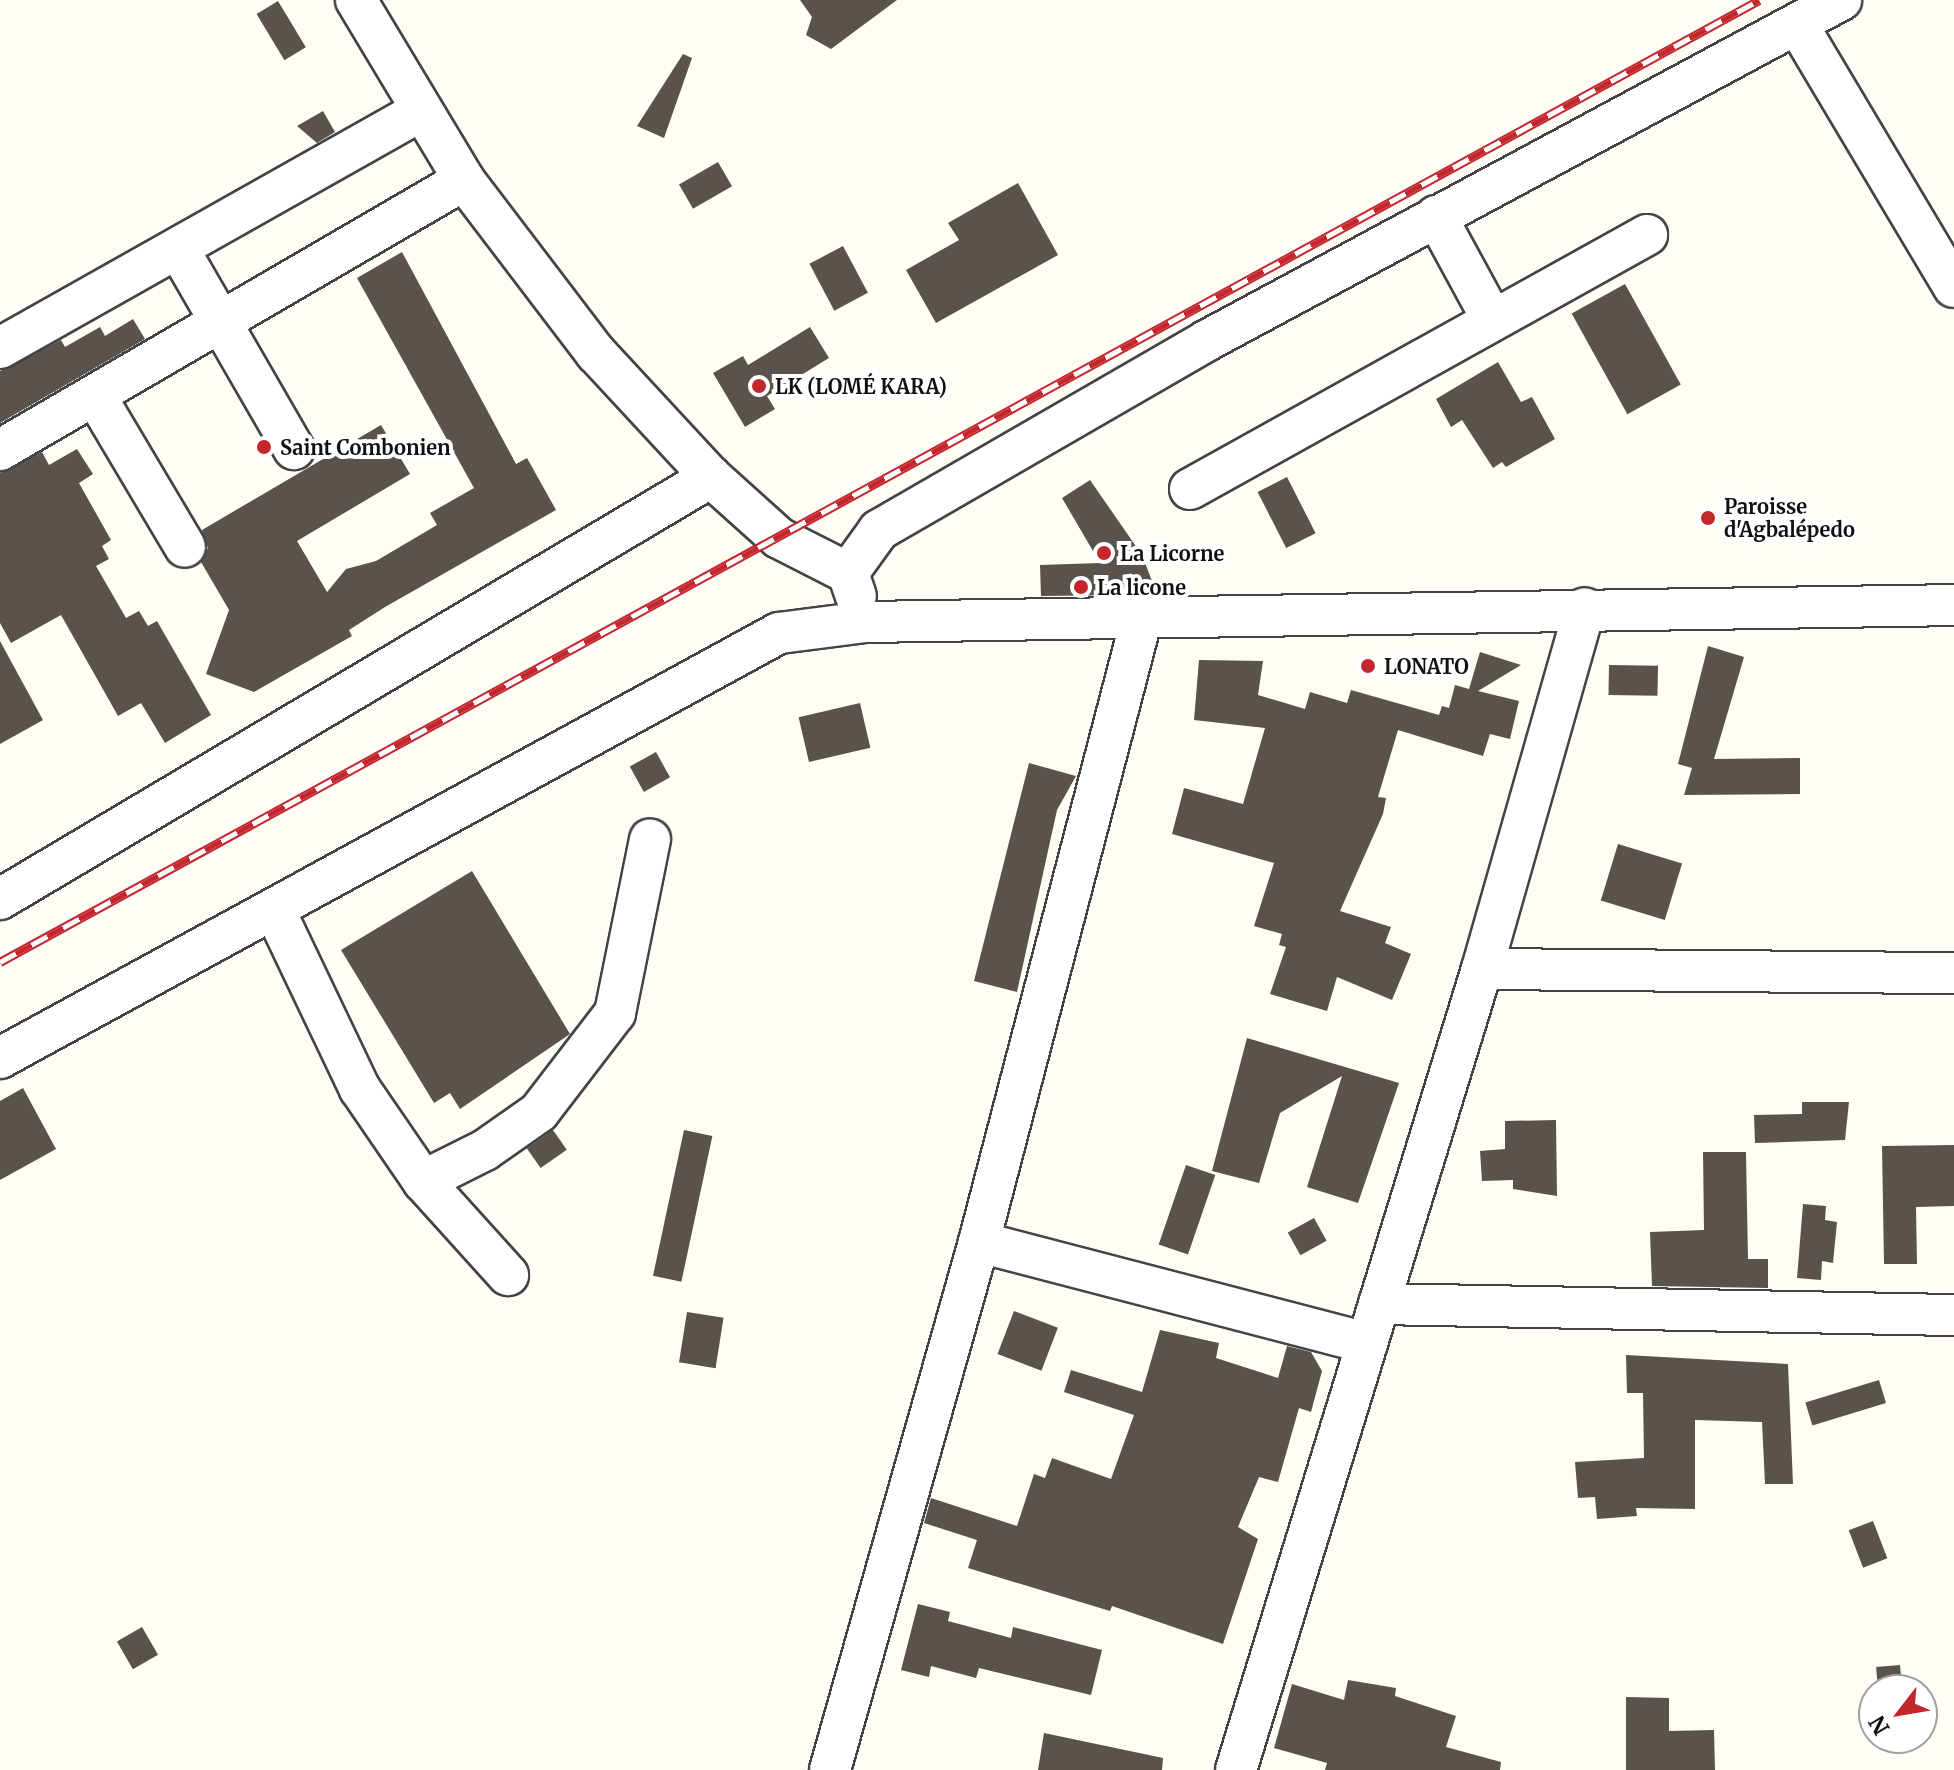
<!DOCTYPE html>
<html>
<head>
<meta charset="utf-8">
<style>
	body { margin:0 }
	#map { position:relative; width:1954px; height:1770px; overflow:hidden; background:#fffdf5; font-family:Merriweather,serif }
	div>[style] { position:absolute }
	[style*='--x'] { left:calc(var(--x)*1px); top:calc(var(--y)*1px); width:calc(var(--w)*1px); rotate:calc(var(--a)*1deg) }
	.building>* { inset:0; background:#5a524d; transform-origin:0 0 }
	.roads { filter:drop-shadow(2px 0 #444) drop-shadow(-2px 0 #444) drop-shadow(0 2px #444) drop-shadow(0 -2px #444) }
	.minor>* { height:40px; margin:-20px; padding:0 20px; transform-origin:20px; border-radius:20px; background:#fff }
	.rail>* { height:9px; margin-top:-4.5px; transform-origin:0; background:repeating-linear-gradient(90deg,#fff 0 18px,#c4262e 0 36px); box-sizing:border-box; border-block:2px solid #c4262e }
	.dots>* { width:22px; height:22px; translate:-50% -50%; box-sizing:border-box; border:4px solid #fff; border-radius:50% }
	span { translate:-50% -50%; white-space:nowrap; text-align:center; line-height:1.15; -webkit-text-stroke:8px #fff; paint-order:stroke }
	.poi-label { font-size:20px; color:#111; font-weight:700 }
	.left { translate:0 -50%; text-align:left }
	.north { position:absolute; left:1858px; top:1674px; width:80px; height:80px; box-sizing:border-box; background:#fff; border:2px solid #a0a0a0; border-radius:50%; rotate:239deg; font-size:22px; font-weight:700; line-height:32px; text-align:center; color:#111 }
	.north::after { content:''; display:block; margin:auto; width:28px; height:36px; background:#c4262e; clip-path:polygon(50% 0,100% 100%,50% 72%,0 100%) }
</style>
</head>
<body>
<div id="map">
	<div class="building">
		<div style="clip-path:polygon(800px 0,897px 0,831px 49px,806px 35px,812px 17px)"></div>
		<div style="left:278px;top:1px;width:54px;height:25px;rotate:59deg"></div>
		<div style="clip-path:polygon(683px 54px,692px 58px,664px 138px,637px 126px)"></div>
		<div style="clip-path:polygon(323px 111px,335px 132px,317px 143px,297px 126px)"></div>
		<div style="left:718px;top:162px;width:28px;height:45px;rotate:60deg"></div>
		<div style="clip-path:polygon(1018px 183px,1058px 255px,936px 323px,906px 270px,959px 240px,948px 223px)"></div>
		<div style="left:843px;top:246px;width:53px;height:38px;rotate:62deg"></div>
		<div style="clip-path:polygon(402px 252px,516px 464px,527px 458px,556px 510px,385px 607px,349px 630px,352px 636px,254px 692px,206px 674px,229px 610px,201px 562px,208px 548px,202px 530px,381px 425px,410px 474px,297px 541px,327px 592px,346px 569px,376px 561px,437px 525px,430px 513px,474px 488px,357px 278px)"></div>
		<div style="left:1625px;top:284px;width:115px;height:61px;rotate:61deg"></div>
		<div style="clip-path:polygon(133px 319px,145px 339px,0 423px,0 371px,61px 340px,65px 347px,100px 327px,105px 336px)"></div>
		<div style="clip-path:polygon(810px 327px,829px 358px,767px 396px,775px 409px,745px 427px,713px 373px,743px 356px,748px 365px)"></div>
		<div style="clip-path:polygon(1498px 362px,1521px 402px,1532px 397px,1555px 439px,1506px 467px,1502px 462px,1493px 468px,1462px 420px,1451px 427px,1436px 399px)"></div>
		<div style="clip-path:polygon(77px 449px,93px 474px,79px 483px,111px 540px,102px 546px,109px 559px,96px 566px,126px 618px,139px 611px,148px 626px,157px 621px,211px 715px,165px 743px,141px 703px,118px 716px,61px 615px,11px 643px,0 623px,0 473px,42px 452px,49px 465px)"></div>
		<div style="left:1287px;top:477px;width:63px;height:33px;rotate:63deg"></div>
		<div style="clip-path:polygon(1090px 480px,1142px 555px,1154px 586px,1132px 595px,1041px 596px,1040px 565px,1100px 563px,1062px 498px)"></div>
		<div style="clip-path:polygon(0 641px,43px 720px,0 744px)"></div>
		<div style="clip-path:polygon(1708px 646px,1744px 657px,1714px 759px,1800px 758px,1800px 794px,1684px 795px,1692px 768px,1678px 764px)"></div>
		<div style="clip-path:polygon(1480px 652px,1521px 665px,1478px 691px,1519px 701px,1510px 739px,1490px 734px,1483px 756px,1398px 730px,1378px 797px,1386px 798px,1383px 814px,1340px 911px,1391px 927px,1385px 943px,1411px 954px,1392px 1000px,1337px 977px,1327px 1011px,1270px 994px,1286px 947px,1279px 945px,1282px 934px,1254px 926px,1274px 863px,1172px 834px,1184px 788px,1243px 804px,1265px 728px,1194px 720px,1199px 660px,1263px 661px,1258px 695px,1305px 709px,1310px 692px,1347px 703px,1351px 690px,1439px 715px,1442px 706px,1449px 708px,1455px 685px,1469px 689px)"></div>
		<div style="left:1609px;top:665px;width:49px;height:30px;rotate:1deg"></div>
		<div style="left:860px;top:703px;width:46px;height:63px;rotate:77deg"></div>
		<div style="left:656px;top:752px;width:29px;height:30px;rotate:61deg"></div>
		<div style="clip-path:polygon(1029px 763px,1076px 776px,1057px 810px,1017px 992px,974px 981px)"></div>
		<div style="left:1618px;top:844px;width:67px;height:59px;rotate:17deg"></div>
		<div style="clip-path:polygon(472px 871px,570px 1034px,460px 1109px,450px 1093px,434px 1103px,341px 950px)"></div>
		<div style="clip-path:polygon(1247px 1038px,1399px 1083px,1358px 1203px,1307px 1187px,1342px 1076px,1280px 1113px,1259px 1183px,1212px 1171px)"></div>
		<div style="clip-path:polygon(23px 1088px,56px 1149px,0 1180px,0 1101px)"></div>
		<div style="clip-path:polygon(1802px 1102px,1849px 1102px,1845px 1140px,1755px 1143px,1754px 1115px,1802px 1114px)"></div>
		<div style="clip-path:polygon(1556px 1120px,1557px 1196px,1513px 1189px,1513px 1180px,1482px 1181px,1480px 1151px,1505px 1149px,1505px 1121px)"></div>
		<div style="left:553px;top:1130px;width:24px;height:32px;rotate:55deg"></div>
		<div style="left:684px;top:1130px;width:29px;height:149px;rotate:12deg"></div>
		<div style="clip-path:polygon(1954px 1145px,1954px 1206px,1916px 1207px,1917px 1264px,1884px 1264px,1882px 1146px)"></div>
		<div style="clip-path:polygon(1703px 1152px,1746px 1152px,1748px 1259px,1768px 1259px,1768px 1288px,1652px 1286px,1650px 1232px,1704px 1230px)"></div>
		<div style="left:1186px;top:1165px;width:31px;height:84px;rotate:19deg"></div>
		<div style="clip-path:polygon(1803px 1204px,1826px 1206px,1825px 1220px,1837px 1222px,1833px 1263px,1822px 1261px,1821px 1280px,1797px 1278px)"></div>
		<div style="left:1314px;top:1218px;width:26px;height:30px;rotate:61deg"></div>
		<div style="left:1014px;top:1311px;width:47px;height:46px;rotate:21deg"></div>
		<div style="left:687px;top:1312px;width:37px;height:51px;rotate:9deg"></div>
		<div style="clip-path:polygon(1160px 1330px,1219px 1343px,1216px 1358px,1278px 1378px,1287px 1346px,1311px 1352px,1322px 1371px,1311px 1412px,1299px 1408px,1278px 1482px,1259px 1477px,1238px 1527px,1258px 1539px,1223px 1644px,1112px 1606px,1110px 1611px,968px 1568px,977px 1540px,924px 1523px,931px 1498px,1017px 1526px,1034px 1474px,1045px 1478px,1052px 1458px,1111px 1479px,1134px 1415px,1064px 1392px,1071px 1370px,1142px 1392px)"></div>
		<div style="clip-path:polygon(1626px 1355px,1788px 1364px,1793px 1484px,1765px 1484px,1762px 1422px,1695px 1420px,1695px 1509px,1636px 1508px,1637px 1516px,1597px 1519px,1595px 1497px,1578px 1498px,1575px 1462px,1644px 1458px,1643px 1393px,1627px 1393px)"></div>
		<div style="left:1879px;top:1380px;width:24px;height:77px;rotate:73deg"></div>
		<div style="left:1873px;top:1521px;width:40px;height:26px;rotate:69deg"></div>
		<div style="clip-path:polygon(918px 1604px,950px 1612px,948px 1621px,1011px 1638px,1013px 1627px,1102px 1650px,1091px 1695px,979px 1668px,976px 1678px,931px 1666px,929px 1677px,901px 1670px)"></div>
		<div style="left:142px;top:1627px;width:32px;height:29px;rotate:60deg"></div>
		<div style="left:1900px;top:1665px;width:25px;height:24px;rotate:85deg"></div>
		<div style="clip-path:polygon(1348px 1680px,1396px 1688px,1395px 1696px,1456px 1716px,1446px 1747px,1501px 1762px,1500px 1770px,1325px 1770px,1327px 1763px,1274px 1748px,1292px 1684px,1344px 1700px)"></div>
		<div style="clip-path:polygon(1626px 1697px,1669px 1698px,1669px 1731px,1714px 1730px,1715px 1770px,1626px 1770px)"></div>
		<div style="clip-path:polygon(1044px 1733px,1163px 1758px,1162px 1770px,1038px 1770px)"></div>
	</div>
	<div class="roads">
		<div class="minor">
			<div style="--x:356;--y:0;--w:210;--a:59"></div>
			<div style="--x:464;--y:180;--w:218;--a:52.7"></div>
			<div style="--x:596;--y:353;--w:169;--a:47.2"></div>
			<div style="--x:711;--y:477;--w:91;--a:41.9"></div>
			<div style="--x:779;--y:538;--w:77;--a:26.9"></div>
			<div style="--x:848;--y:573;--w:24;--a:71"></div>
			<div style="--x:1797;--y:24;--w:306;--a:59.2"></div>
			<div style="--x:1436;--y:216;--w:117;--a:61.5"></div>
			<div style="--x:179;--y:250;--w:230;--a:60"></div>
			<div style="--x:0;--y:348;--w:484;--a:-29.4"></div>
			<div style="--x:96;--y:397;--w:174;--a:59.3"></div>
			<div style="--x:0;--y:450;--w:537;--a:-30.19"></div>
			<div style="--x:1190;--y:489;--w:523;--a:-29.07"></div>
			<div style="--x:848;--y:573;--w:53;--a:-54.2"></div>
			<div style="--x:879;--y:530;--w:378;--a:-30"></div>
			<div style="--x:1206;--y:341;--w:721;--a:-28.24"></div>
			<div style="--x:0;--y:899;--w:827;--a:-30.69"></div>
			<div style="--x:274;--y:909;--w:199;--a:64.5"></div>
			<div style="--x:360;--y:1089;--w:112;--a:55.6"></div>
			<div style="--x:423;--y:1181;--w:127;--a:47.9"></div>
			<div style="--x:1482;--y:969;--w:472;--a:0.5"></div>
			<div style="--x:0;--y:1058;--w:887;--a:-28.62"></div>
			<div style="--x:779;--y:633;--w:87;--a:-7.3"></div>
			<div style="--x:865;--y:622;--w:1089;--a:-0.89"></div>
			<div style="--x:423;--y:1181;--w:69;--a:-26.6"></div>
			<div style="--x:485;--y:1150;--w:66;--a:-35.1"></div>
			<div style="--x:539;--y:1112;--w:125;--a:-52.5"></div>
			<div style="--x:615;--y:1013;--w:177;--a:-78.6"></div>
			<div style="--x:979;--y:1242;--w:401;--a:14.6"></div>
			<div style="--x:1379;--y:1304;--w:575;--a:1.1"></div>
			<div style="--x:830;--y:1770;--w:549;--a:-74.24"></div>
			<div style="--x:979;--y:1242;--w:646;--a:-75.38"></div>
			<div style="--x:1236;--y:1770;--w:838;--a:-72.93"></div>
			<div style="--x:1482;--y:969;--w:375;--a:-74.1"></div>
		</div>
	</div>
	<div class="rail">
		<div style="--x:0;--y:962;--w:2005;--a:-28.67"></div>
	</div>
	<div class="dots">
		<div style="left:759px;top:386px;background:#c4262e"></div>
		<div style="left:264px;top:447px;background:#c4262e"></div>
		<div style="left:1708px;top:518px;background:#c4262e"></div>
		<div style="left:1104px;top:553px;background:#c4262e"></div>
		<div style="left:1081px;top:587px;background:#c4262e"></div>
		<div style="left:1368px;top:666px;background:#c4262e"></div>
	</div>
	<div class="poi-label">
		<span class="left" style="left:775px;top:386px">LK (LOMÉ KARA)</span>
		<span class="left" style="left:280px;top:447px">Saint Combonien</span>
		<span class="left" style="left:1724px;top:518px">Paroisse<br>d'Agbalépedo</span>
		<span class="left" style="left:1120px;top:553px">La Licorne</span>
		<span class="left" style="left:1097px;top:587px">La licone</span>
		<span class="left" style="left:1384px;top:666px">LONATO</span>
	</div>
	<div class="north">N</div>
</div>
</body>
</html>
